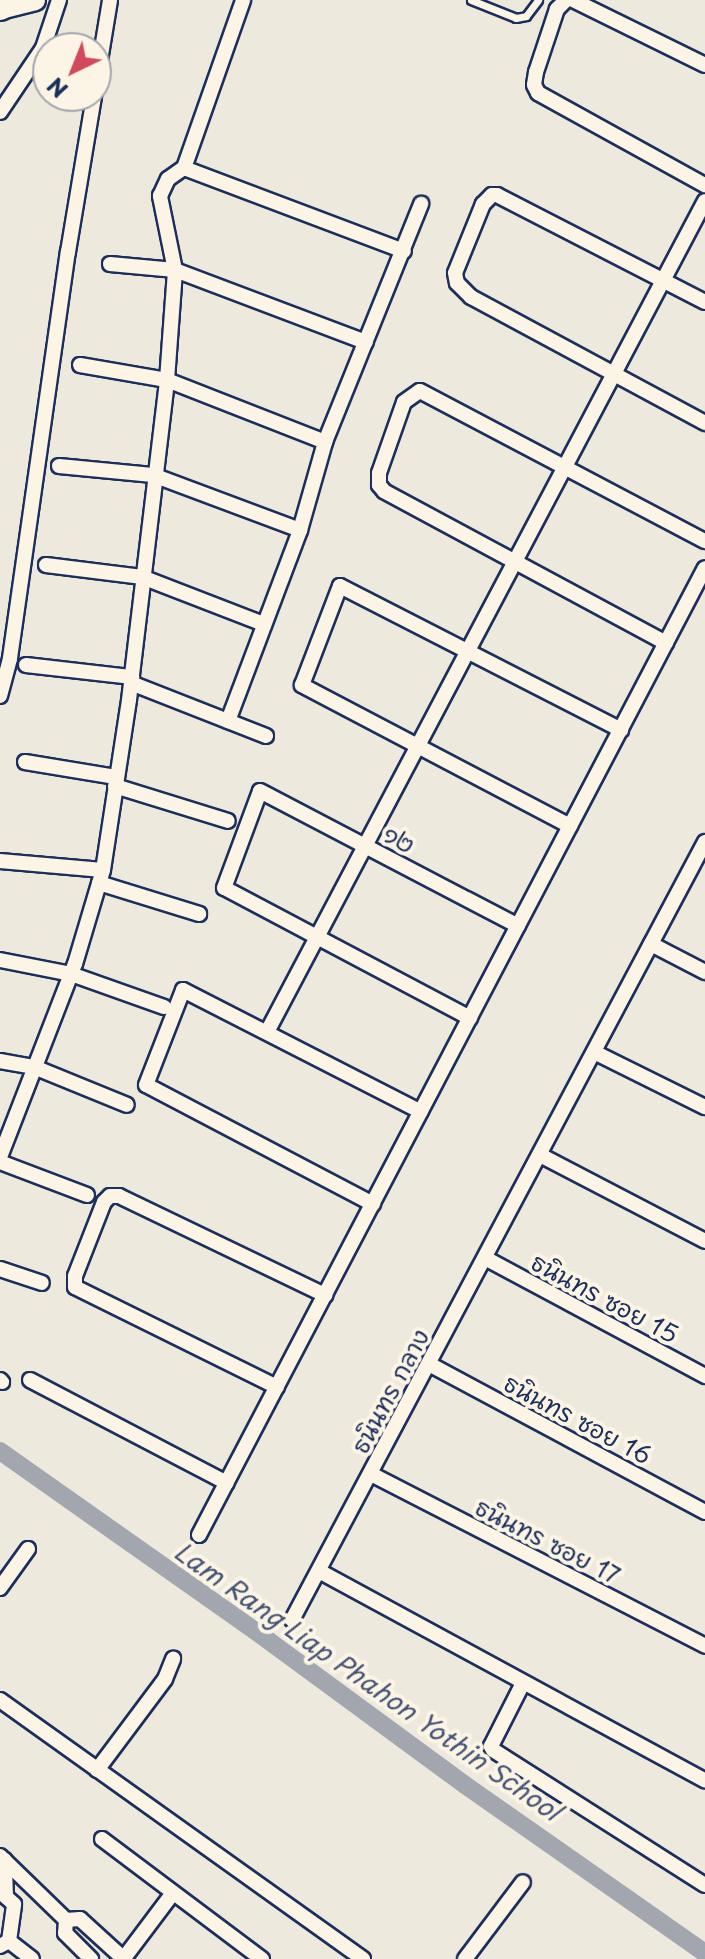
<!DOCTYPE html>
<html>
<head>
<meta charset="utf-8">
<style>
	body { margin:0 }
	#map { position:relative; width:705px; height:1959px; overflow:hidden; background:#eee9dd; font-family:"Playpen Sans","Playpen Sans Thai",sans-serif }
	div>[style] { position:absolute }
	[style*='--x'] { left:calc(var(--x)*1px); top:calc(var(--y)*1px); width:calc(var(--w)*1px); rotate:calc(var(--a)*1deg) }
	.canal>* { height:18px; margin:-9px; padding:0 9px; transform-origin:9px; border-radius:9px; background:#a2a7af }
	.roads { filter:drop-shadow(2px 0 #1b2f5e) drop-shadow(-2px 0 #1b2f5e) drop-shadow(0 2px #1b2f5e) drop-shadow(0 -2px #1b2f5e) }
	.lane>* { height:7px; margin:-3.5px; padding:0 3.5px; transform-origin:3.5px; border-radius:3.5px; background:#fcf5e5 }
	.street>* { height:14px; margin:-7px; padding:0 7px; transform-origin:7px; border-radius:7px; background:#fcf5e5 }
	.secondary>* { height:20px; margin:-10px; padding:0 10px; transform-origin:10px; border-radius:10px; background:#fcf5e5 }
	.highway>* { height:26px; margin:-13px; padding:0 13px; transform-origin:13px; border-radius:13px; background:#fcf5e5 }
	span { translate:-50% -50%; white-space:nowrap; text-align:center; line-height:1.15; -webkit-text-stroke:8px #fcf5e5; paint-order:stroke }
	.street-label { font-size:24px; color:#1b2f5e }
	.water-label { font-size:26px; color:#445376; font-style:italic }
	.north { position:absolute; left:32px; top:32px; width:80px; height:80px; box-sizing:border-box; background:#fcf5e5; border:2px solid #a2a6af; border-radius:50%; rotate:223deg; font-size:22px; font-weight:700; line-height:32px; text-align:center; color:#1b2f5e }
	.north::after { content:''; display:block; margin:auto; width:28px; height:36px; background:#d1495b; clip-path:polygon(50% 0,100% 100%,50% 72%,0 100%) }
</style>
</head>
<body>
<div id="map">
	<div class="canal">
		<div style="--x:0;--y:1451;--w:329;--a:35.2"></div>
		<div style="--x:269;--y:1641;--w:243;--a:36.3"></div>
		<div style="--x:465;--y:1785;--w:293;--a:35"></div>
	</div>
	<div class="roads">
		<div class="lane">
			<div style="--x:471;--y:0;--w:48;--a:21.8"></div>
			<div style="--x:516;--y:18;--w:10;--a:-11"></div>
			<div style="--x:526;--y:16;--w:20;--a:-53"></div>
		</div>
		<div class="street">
			<div style="--x:566;--y:0;--w:13;--a:135"></div>
			<div style="--x:557;--y:9;--w:66;--a:108.4"></div>
			<div style="--x:536;--y:72;--w:13;--a:99"></div>
			<div style="--x:534;--y:85;--w:9;--a:63"></div>
			<div style="--x:538;--y:93;--w:191;--a:28.9"></div>
			<div style="--x:573;--y:0;--w:147;--a:26.2"></div>
			<div style="--x:96;--y:85;--w:86;--a:-80.6"></div>
			<div style="--x:0;--y:112;--w:77;--a:-56.1"></div>
			<div style="--x:43;--y:48;--w:51;--a:-71.6"></div>
			<div style="--x:184;--y:168;--w:235;--a:20.7"></div>
			<div style="--x:110;--y:264;--w:65;--a:5.3"></div>
			<div style="--x:175;--y:270;--w:204;--a:20.7"></div>
			<div style="--x:705;--y:302;--w:234;--a:-152.8"></div>
			<div style="--x:497;--y:195;--w:5;--a:180"></div>
			<div style="--x:492;--y:195;--w:13;--a:135"></div>
			<div style="--x:483;--y:204;--w:74;--a:112.1"></div>
			<div style="--x:455;--y:273;--w:10;--a:79"></div>
			<div style="--x:457;--y:283;--w:20;--a:45"></div>
			<div style="--x:471;--y:297;--w:266;--a:28.3"></div>
			<div style="--x:80;--y:365;--w:88;--a:9.8"></div>
			<div style="--x:167;--y:380;--w:170;--a:21.4"></div>
			<div style="--x:59;--y:466;--w:94;--a:5.5"></div>
			<div style="--x:153;--y:475;--w:157;--a:20.5"></div>
			<div style="--x:46;--y:565;--w:97;--a:7.1"></div>
			<div style="--x:142;--y:577;--w:131;--a:21.1"></div>
			<div style="--x:666;--y:643;--w:320;--a:-151.7"></div>
			<div style="--x:384;--y:491;--w:8;--a:-130"></div>
			<div style="--x:379;--y:485;--w:12;--a:-90"></div>
			<div style="--x:379;--y:473;--w:75;--a:-70.6"></div>
			<div style="--x:404;--y:402;--w:19;--a:-35"></div>
			<div style="--x:420;--y:391;--w:322;--a:27.8"></div>
			<div style="--x:26;--y:665;--w:107;--a:6.5"></div>
			<div style="--x:131;--y:683;--w:145;--a:21.4"></div>
			<div style="--x:0;--y:696;--w:39;--a:-75"></div>
			<div style="--x:10;--y:658;--w:410;--a:-81.9"></div>
			<div style="--x:68;--y:252;--w:158;--a:-80.5"></div>
			<div style="--x:228;--y:721;--w:204;--a:-69.3"></div>
			<div style="--x:300;--y:530;--w:91;--a:-74.1"></div>
			<div style="--x:325;--y:442;--w:257;--a:-68"></div>
			<div style="--x:25;--y:762;--w:92;--a:9.4"></div>
			<div style="--x:115;--y:786;--w:118;--a:17.2"></div>
			<div style="--x:570;--y:826;--w:303;--a:-152.3"></div>
			<div style="--x:302;--y:685;--w:106;--a:-69"></div>
			<div style="--x:340;--y:586;--w:316;--a:27.1"></div>
			<div style="--x:0;--y:861;--w:103;--a:5"></div>
			<div style="--x:99;--y:883;--w:105;--a:17.2"></div>
			<div style="--x:651;--y:944;--w:61;--a:27.4"></div>
			<div style="--x:0;--y:960;--w:72;--a:11.2"></div>
			<div style="--x:71;--y:974;--w:99;--a:19.5"></div>
			<div style="--x:470;--y:1018;--w:278;--a:-152.1"></div>
			<div style="--x:224;--y:888;--w:103;--a:-69.6"></div>
			<div style="--x:260;--y:791;--w:291;--a:27.6"></div>
			<div style="--x:267;--y:1032;--w:939;--a:-62.21"></div>
			<div style="--x:594;--y:1052;--w:124;--a:26.4"></div>
			<div style="--x:0;--y:1061;--w:35;--a:10"></div>
			<div style="--x:34;--y:1067;--w:100;--a:22.2"></div>
			<div style="--x:540;--y:1155;--w:186;--a:27.5"></div>
			<div style="--x:0;--y:1157;--w:207;--a:-68.8"></div>
			<div style="--x:75;--y:964;--w:98;--a:-73.4"></div>
			<div style="--x:103;--y:870;--w:172;--a:-81.3"></div>
			<div style="--x:129;--y:700;--w:322;--a:-83.2"></div>
			<div style="--x:167;--y:380;--w:110;--a:-85.8"></div>
			<div style="--x:175;--y:270;--w:76;--a:-101.5"></div>
			<div style="--x:160;--y:196;--w:19;--a:-65"></div>
			<div style="--x:168;--y:179;--w:19;--a:-35"></div>
			<div style="--x:184;--y:168;--w:178;--a:-70.6"></div>
			<div style="--x:0;--y:1162;--w:93;--a:20.8"></div>
			<div style="--x:373;--y:1204;--w:256;--a:-152.3"></div>
			<div style="--x:146;--y:1085;--w:102;--a:-68.7"></div>
			<div style="--x:183;--y:990;--w:267;--a:27.1"></div>
			<div style="--x:485;--y:1258;--w:250;--a:28.2"></div>
			<div style="--x:0;--y:1269;--w:44;--a:18.4"></div>
			<div style="--x:429;--y:1364;--w:313;--a:28.2"></div>
			<div style="--x:0;--y:1380;--w:3;--a:45"></div>
			<div style="--x:30;--y:1380;--w:222;--a:27.6"></div>
			<div style="--x:277;--y:1387;--w:225;--a:-153.7"></div>
			<div style="--x:75;--y:1287;--w:11;--a:-90"></div>
			<div style="--x:75;--y:1276;--w:79;--a:-68.6"></div>
			<div style="--x:104;--y:1202;--w:8;--a:-45"></div>
			<div style="--x:110;--y:1196;--w:9;--a:0"></div>
			<div style="--x:119;--y:1196;--w:229;--a:25.7"></div>
			<div style="--x:371;--y:1474;--w:376;--a:27.2"></div>
			<div style="--x:199;--y:1535;--w:1091;--a:-62.38"></div>
			<div style="--x:319;--y:1571;--w:439;--a:28.5"></div>
			<div style="--x:0;--y:1588;--w:48;--a:-54.3"></div>
			<div style="--x:292;--y:1620;--w:881;--a:-62.04"></div>
			<div style="--x:523;--y:1683;--w:71;--a:116.9"></div>
			<div style="--x:491;--y:1746;--w:4;--a:63"></div>
			<div style="--x:493;--y:1750;--w:251;--a:32.5"></div>
			<div style="--x:0;--y:1700;--w:446;--a:35.5"></div>
			<div style="--x:97;--y:1770;--w:114;--a:-53.2"></div>
			<div style="--x:165;--y:1679;--w:22;--a:-68"></div>
			<div style="--x:102;--y:1839;--w:200;--a:36.9"></div>
			<div style="--x:0;--y:1856;--w:92;--a:44.1"></div>
			<div style="--x:66;--y:1920;--w:13;--a:94"></div>
			<div style="--x:65;--y:1933;--w:37;--a:45"></div>
			<div style="--x:66;--y:1920;--w:14;--a:-4"></div>
			<div style="--x:80;--y:1919;--w:59;--a:42.3"></div>
			<div style="--x:9;--y:1941;--w:29;--a:38"></div>
			<div style="--x:0;--y:1946;--w:10;--a:-29"></div>
			<div style="--x:9;--y:1941;--w:37;--a:-82"></div>
			<div style="--x:14;--y:1904;--w:11;--a:-139"></div>
			<div style="--x:6;--y:1897;--w:37;--a:-92"></div>
			<div style="--x:124;--y:1958;--w:81;--a:-53"></div>
			<div style="--x:465;--y:1959;--w:96;--a:-53"></div>
		</div>
		<div class="secondary">
			<div style="--x:0;--y:9;--w:36;--a:-14"></div>
		</div>
		<div class="highway">
			<div style="--x:0;--y:7;--w:14;--a:-30"></div>
		</div>
	</div>
	<div class="street-label">
		<span style="left:399px;top:839px;rotate:28deg">๑๒</span>
		<span style="left:605px;top:1298px;rotate:28deg">ธนินทร ซอย 15</span>
		<span style="left:390px;top:1391px;rotate:-62deg">ธนินทร กลาง</span>
		<span style="left:578px;top:1419px;rotate:28deg">ธนินทร ซอย 16</span>
		<span style="left:548px;top:1541px;rotate:27deg">ธนินทร ซอย 17</span>
	</div>
	<div class="water-label">
		<span style="left:368px;top:1681px;rotate:35deg">Lam Rang Liap Phahon Yothin School</span>
	</div>
	<div class="north">N</div>
</div>
</body>
</html>
